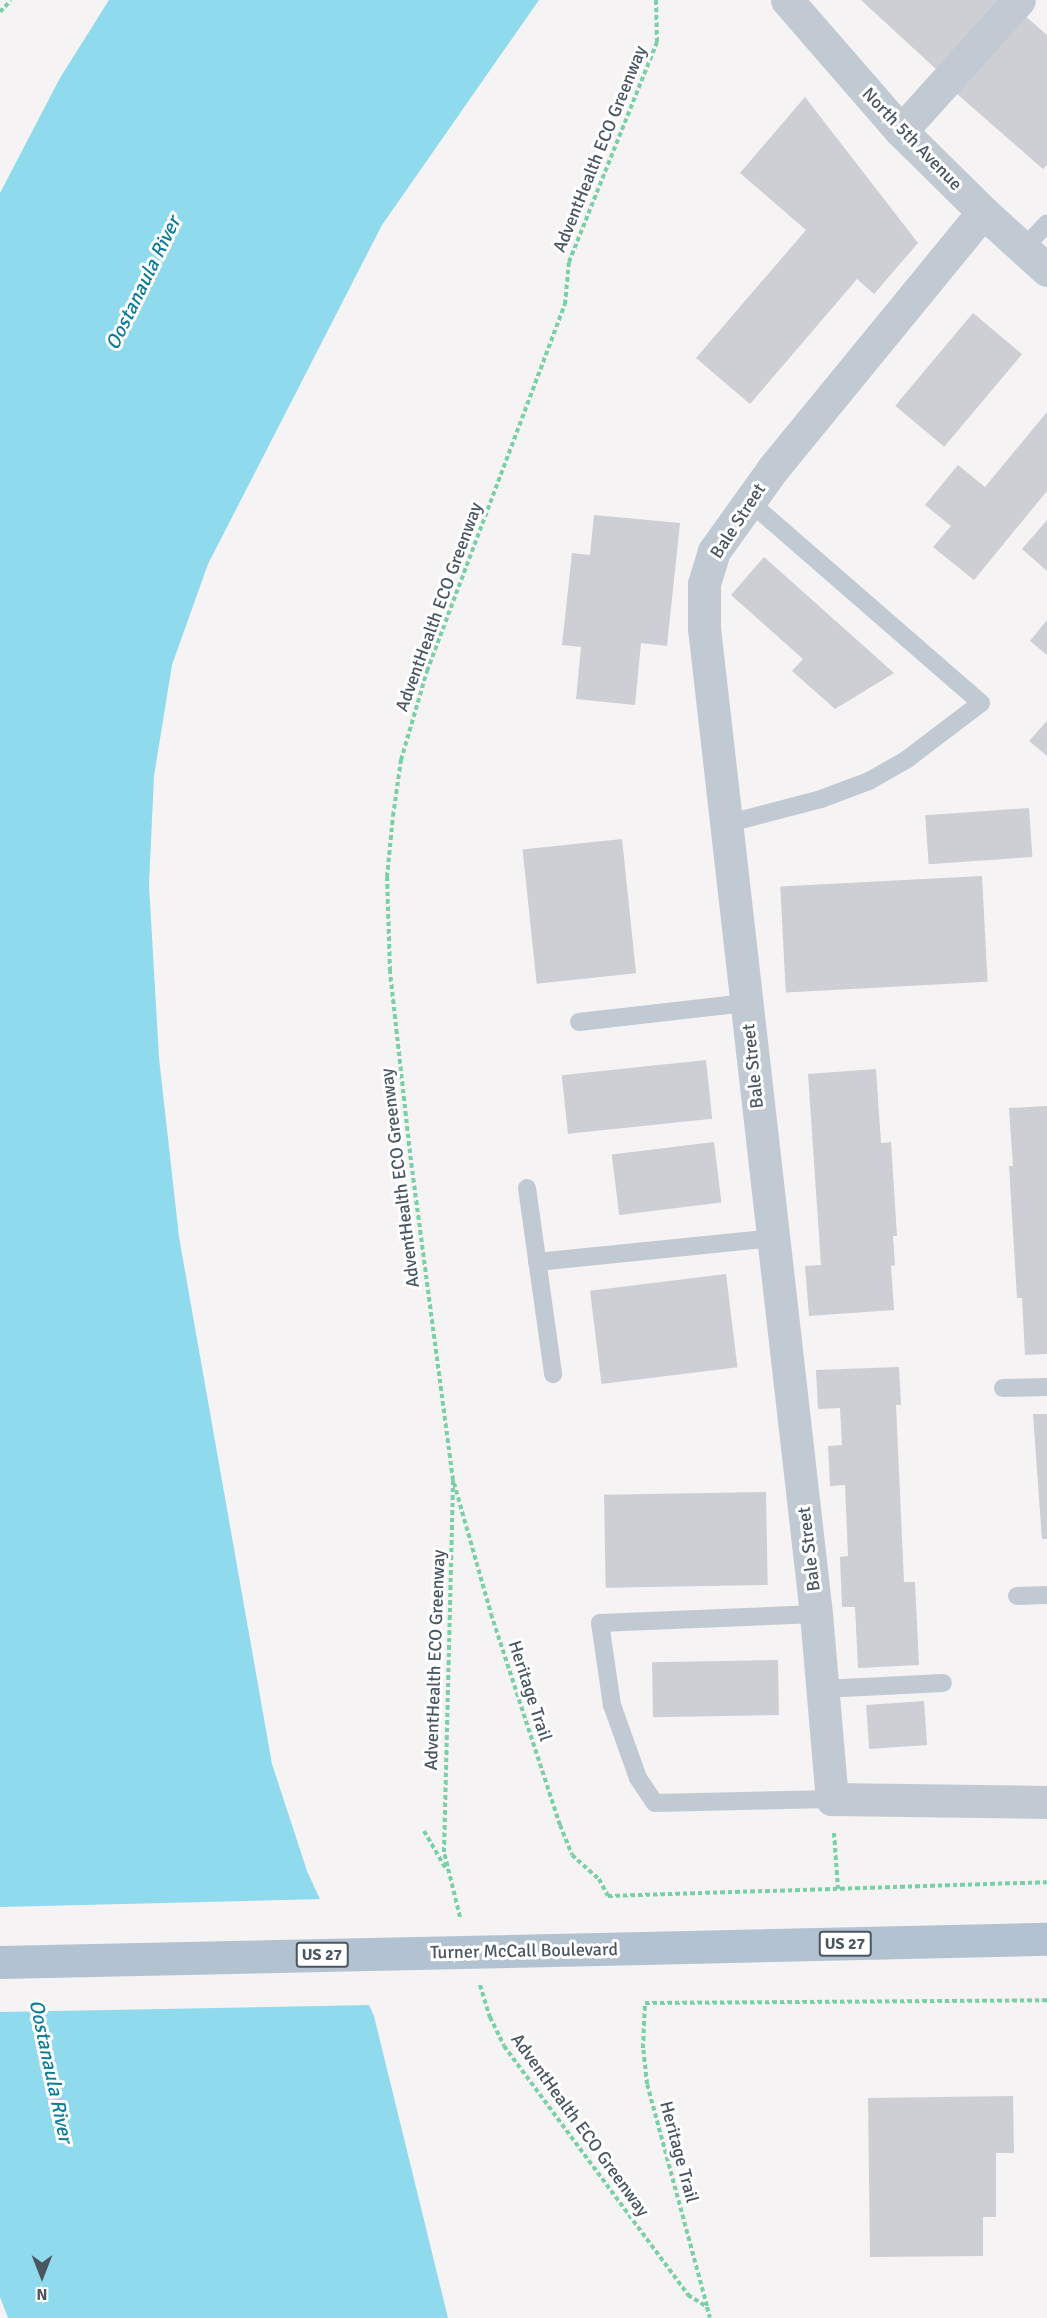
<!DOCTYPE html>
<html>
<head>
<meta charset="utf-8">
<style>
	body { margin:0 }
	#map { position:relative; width:1047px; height:2318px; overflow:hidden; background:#f5f3f3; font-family:Signika,sans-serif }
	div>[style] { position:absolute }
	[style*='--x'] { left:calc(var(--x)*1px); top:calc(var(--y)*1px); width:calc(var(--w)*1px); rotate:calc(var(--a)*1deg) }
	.water>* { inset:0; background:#90daee }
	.pier>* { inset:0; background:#f5f3f3 }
	.building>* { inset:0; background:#cdcfd5; transform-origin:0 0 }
	.path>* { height:4px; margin-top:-2px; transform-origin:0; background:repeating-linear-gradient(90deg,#7ad0a6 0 4.5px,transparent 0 7.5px) }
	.service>* { height:18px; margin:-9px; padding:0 9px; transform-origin:9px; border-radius:9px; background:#c1cad2 }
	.minor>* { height:33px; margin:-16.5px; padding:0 16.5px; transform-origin:16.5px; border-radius:16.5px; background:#c1cad2 }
	.tertiary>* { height:33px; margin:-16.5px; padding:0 16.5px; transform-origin:16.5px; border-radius:16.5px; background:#c1cad2 }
	.primary>* { height:33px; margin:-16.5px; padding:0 16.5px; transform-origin:16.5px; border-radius:16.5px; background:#b3c2d1 }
	.primary-bridge>* { height:33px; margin:-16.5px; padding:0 16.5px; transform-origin:16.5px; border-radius:16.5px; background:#b3c2d1 }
	span { translate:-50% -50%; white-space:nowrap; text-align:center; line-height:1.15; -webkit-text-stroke:6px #fff; paint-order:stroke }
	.shield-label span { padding:2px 4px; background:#fff; border:2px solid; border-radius:4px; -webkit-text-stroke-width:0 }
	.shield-label { font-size:16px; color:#4a5661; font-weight:700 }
	.street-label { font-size:18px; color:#4a5661 }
	.water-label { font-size:20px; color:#0c7c9b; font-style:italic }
	.north { position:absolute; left:12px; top:2246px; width:60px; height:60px; -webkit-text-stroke:4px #fff; paint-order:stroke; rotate:180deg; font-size:16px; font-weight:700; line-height:24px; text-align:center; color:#4a5661 }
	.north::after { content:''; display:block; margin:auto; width:21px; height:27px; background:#4a5661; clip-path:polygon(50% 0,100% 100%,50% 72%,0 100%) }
</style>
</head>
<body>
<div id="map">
	<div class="water">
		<div style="clip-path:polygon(109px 0,539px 0,382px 225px,208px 564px,172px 665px,154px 776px,149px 885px,159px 1058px,179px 1237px,272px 1764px,307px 1871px,374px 2016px,448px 2318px,8px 2318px,0 2297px,0 193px,60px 78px)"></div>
	</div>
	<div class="pier">
		<div style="clip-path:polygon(323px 1899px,372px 2005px,0 2012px,0 1907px)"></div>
	</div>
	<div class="building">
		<div style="clip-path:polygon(861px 0,1002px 0,937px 70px)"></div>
		<div style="clip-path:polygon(1024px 15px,1047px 35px,1047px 165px,1043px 169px,956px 93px)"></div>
		<div style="clip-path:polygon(805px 97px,918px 243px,874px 294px,857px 279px,750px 404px,696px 358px,806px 230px,740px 173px)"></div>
		<div style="left:973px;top:313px;width:64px;height:121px;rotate:40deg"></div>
		<div style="clip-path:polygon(1047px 412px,1047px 491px,974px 580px,933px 547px,951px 526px,925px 505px,958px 465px,985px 487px)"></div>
		<div style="clip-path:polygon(594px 515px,680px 523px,667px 646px,641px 643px,635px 705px,576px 699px,581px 647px,562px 645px,572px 553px,590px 555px)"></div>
		<div style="clip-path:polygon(1047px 520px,1047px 571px,1022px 549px)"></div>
		<div style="clip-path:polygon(764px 557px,894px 673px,835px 709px,792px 671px,803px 659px,731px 595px)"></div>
		<div style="clip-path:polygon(1047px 620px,1047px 655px,1030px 641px)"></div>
		<div style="clip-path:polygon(1047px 721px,1047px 756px,1029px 741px)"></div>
		<div style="left:1029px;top:808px;width:49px;height:104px;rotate:86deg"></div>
		<div style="left:622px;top:839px;width:135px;height:100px;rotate:84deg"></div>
		<div style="left:982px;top:876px;width:106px;height:202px;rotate:87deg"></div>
		<div style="left:706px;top:1060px;width:59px;height:145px;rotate:84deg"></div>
		<div style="clip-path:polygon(876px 1069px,881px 1143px,891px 1142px,897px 1236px,893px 1236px,895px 1265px,891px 1266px,894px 1310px,809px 1316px,805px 1266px,821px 1265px,808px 1074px)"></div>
		<div style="clip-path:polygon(1047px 1106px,1047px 1354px,1025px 1355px,1022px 1298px,1017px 1298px,1009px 1166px,1013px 1166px,1009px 1108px)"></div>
		<div style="left:714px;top:1142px;width:61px;height:103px;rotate:83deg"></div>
		<div style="left:726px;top:1274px;width:94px;height:137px;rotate:83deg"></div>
		<div style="clip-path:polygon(899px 1367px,901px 1405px,896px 1405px,904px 1582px,915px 1582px,919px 1665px,858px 1668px,855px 1607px,842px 1607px,840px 1557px,848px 1556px,845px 1485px,830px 1486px,828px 1446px,842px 1445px,840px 1408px,818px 1409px,816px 1370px)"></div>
		<div style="clip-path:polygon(1033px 1414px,1047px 1414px,1047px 1539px,1042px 1539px)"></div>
		<div style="left:766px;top:1492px;width:93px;height:162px;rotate:89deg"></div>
		<div style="left:778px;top:1660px;width:55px;height:126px;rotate:89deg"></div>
		<div style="left:924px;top:1701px;width:44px;height:58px;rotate:86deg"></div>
		<div style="clip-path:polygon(1013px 2096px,1014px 2153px,996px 2153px,996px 2217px,983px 2217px,983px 2256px,870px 2257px,868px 2098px)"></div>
	</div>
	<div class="path">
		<div style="--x:0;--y:12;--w:16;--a:-47"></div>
		<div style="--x:454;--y:1483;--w:136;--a:74.2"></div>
		<div style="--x:491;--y:1614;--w:222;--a:71.9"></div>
		<div style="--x:560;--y:1825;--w:32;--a:68"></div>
		<div style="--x:572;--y:1855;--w:36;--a:42"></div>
		<div style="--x:599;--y:1879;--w:19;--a:62"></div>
		<div style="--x:608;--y:1896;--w:439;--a:-1.8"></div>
		<div style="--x:424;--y:1831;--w:44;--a:59.9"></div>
		<div style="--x:834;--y:1833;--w:56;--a:85.9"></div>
		<div style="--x:460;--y:1917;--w:67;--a:-103.8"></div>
		<div style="--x:444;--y:1852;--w:372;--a:-88.6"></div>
		<div style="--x:453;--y:1480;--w:330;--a:-97.5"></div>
		<div style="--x:410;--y:1153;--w:183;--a:-96.3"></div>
		<div style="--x:390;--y:971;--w:94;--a:-91.8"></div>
		<div style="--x:387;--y:877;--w:61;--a:-84.4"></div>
		<div style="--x:393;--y:816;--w:57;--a:-81.9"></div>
		<div style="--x:401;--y:760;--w:93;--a:-73.7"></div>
		<div style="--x:427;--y:671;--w:392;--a:-69.4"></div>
		<div style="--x:565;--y:304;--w:42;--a:-84.6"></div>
		<div style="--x:569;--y:262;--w:237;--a:-68.2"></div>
		<div style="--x:657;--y:42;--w:42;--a:-91.4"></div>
		<div style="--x:480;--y:1985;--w:34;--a:73"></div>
		<div style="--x:490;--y:2017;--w:32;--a:64"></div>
		<div style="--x:504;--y:2046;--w:310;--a:53.5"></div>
		<div style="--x:688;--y:2295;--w:22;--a:32"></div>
		<div style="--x:707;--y:2307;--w:11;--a:75"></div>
		<div style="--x:707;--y:2306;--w:230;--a:-105.1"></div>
		<div style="--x:647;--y:2084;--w:36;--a:-96"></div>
		<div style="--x:643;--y:2048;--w:45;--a:-87.5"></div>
		<div style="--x:645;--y:2003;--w:402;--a:-0.4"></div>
	</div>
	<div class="service">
		<div style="--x:1023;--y:249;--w:35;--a:-47"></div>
		<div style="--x:726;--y:824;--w:98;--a:-14.7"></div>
		<div style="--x:821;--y:799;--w:51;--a:-20.6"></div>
		<div style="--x:869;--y:781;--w:43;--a:-29.6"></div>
		<div style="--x:906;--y:760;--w:94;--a:-37.2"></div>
		<div style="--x:981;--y:703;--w:306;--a:-139"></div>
		<div style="--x:579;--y:1022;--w:168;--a:-6.5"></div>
		<div style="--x:527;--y:1188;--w:188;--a:82"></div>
		<div style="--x:537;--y:1262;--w:236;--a:-5.8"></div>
		<div style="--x:1003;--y:1388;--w:44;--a:-1.3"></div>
		<div style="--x:1017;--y:1596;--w:30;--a:-2"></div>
		<div style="--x:816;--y:1614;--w:216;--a:177.6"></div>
		<div style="--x:600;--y:1623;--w:83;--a:81.7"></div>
		<div style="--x:612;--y:1705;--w:77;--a:70.4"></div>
		<div style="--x:638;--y:1778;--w:30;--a:56"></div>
		<div style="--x:655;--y:1803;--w:177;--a:-1.3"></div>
		<div style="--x:823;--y:1689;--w:120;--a:-2.9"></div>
	</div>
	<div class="minor">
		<div style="--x:901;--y:131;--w:176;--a:-48"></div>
		<div style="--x:983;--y:212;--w:333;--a:129.3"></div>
		<div style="--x:772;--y:470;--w:100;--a:125.6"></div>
		<div style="--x:714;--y:551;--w:34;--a:107"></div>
		<div style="--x:704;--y:584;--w:44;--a:90"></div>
		<div style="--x:704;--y:628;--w:992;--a:83.52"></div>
		<div style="--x:816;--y:1614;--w:186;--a:85.1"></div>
		<div style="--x:832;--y:1799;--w:215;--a:0.8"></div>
	</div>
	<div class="tertiary">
		<div style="--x:787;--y:0;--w:174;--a:49"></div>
		<div style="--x:901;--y:131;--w:115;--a:44.6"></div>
		<div style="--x:983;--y:212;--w:86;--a:42.2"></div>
	</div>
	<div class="primary">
		<div style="--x:643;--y:1948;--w:404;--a:-1.3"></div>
	</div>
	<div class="primary-bridge">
		<div style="--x:0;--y:1962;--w:643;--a:-1.25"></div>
	</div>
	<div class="shield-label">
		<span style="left:845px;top:1944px">US 27</span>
		<span style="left:322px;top:1955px">US 27</span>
	</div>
	<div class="street-label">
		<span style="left:912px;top:139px;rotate:46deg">North 5th Avenue</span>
		<span style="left:600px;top:149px;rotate:-68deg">AdventHealth ECO Greenway</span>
		<span style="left:738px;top:521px;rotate:-57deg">Bale Street</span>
		<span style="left:439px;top:607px;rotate:-70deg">AdventHealth ECO Greenway</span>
		<span style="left:753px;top:1066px;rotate:-96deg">Bale Street</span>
		<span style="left:400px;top:1178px;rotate:-97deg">AdventHealth ECO Greenway</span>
		<span style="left:809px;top:1549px;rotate:-97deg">Bale Street</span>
		<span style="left:435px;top:1660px;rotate:-88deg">AdventHealth ECO Greenway</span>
		<span style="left:530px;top:1691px;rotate:72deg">Heritage Trail</span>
		<span style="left:524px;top:1951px;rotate:-1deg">Turner McCall Boulevard</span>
		<span style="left:580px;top:2125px;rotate:54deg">AdventHealth ECO Greenway</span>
		<span style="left:679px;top:2152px;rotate:75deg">Heritage Trail</span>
	</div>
	<div class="water-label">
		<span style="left:143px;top:283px;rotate:-64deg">Oostanaula River</span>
		<span style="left:51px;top:2071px;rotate:78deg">Oostanaula River</span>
	</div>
	<div class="north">N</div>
</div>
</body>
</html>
